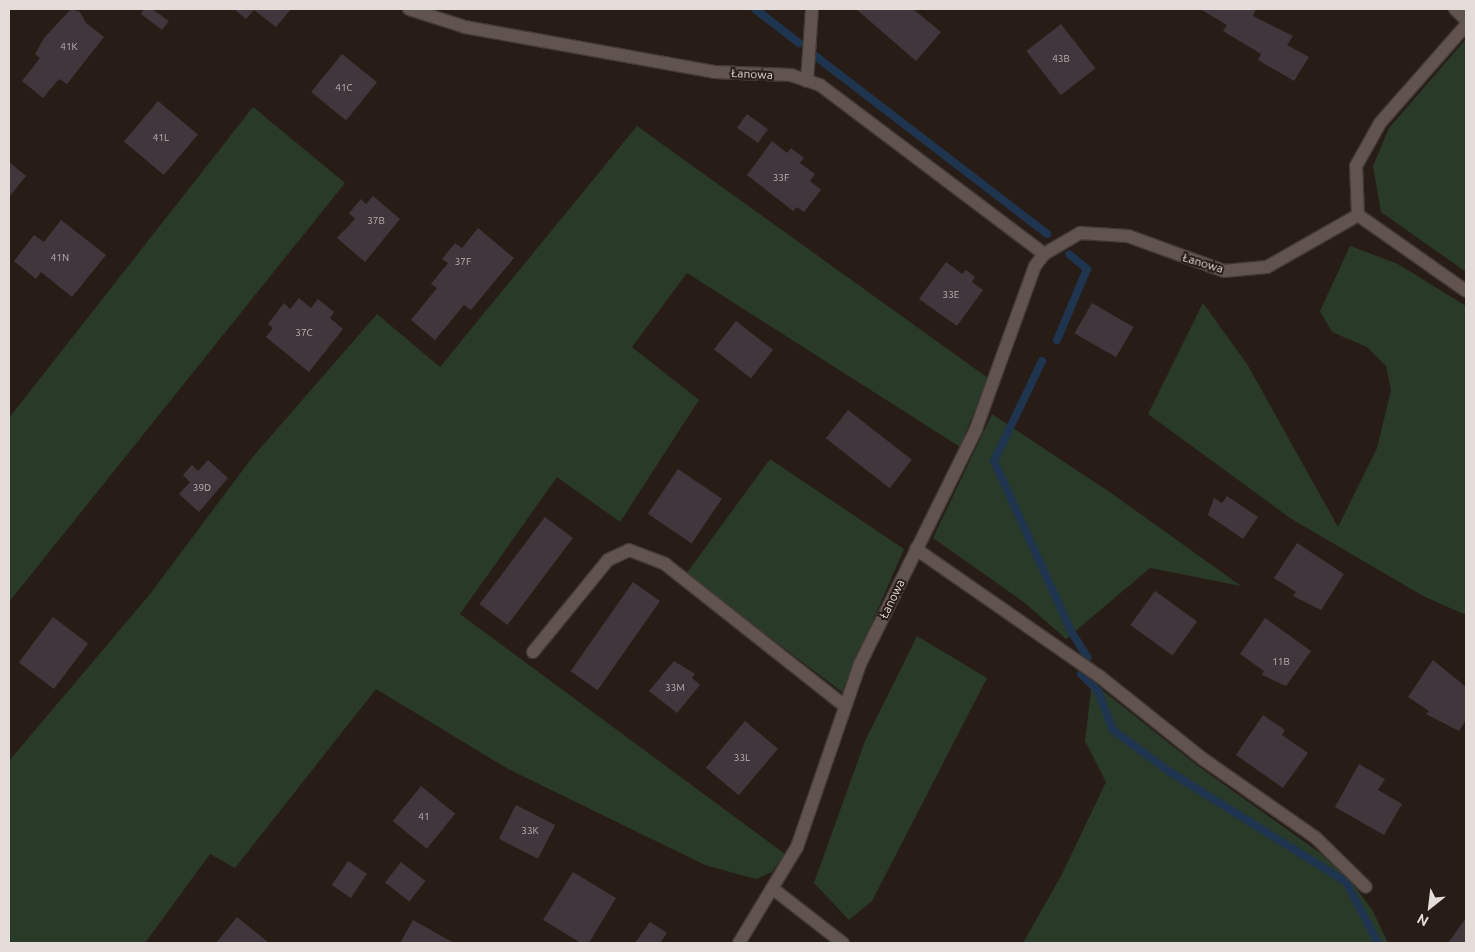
<!DOCTYPE html>
<html>
<head>
<meta charset="utf-8">
<style>
	body { margin:0 }
	#map { position:relative; width:1475px; height:952px; overflow:hidden; background:#281c17; font-family:Ubuntu,sans-serif }
	div>[style] { position:absolute }
	[style*='--x'] { left:calc(var(--x)*1px); top:calc(var(--y)*1px); width:calc(var(--w)*1px); rotate:calc(var(--a)*1deg) }
	.green>* { inset:0; background:#293a29 }
	.stream>* { height:8px; margin:-4px; padding:0 4px; transform-origin:4px; border-radius:4px; background:#1f354f }
	.building>* { inset:0; background:#42363d; transform-origin:0 0 }
	.roads { filter:drop-shadow(1px 0 #433937) drop-shadow(-1px 0 #433937) drop-shadow(0 1px #433937) drop-shadow(0 -1px #433937) }
	.lane>* { height:12px; margin:-6px; padding:0 6px; transform-origin:6px; border-radius:6px; background:#61534e }
	.street>* { height:12px; margin:-6px; padding:0 6px; transform-origin:6px; border-radius:6px; background:#61534e }
	span { translate:-50% -50%; white-space:nowrap; text-align:center; line-height:1.15; -webkit-text-stroke:4px #281c17; paint-order:stroke }
	.number-label { font-size:10px; color:#bcb2b2 }
	.number-label span { -webkit-text-stroke-width:0 }
	.street-label { font-size:12px; color:#e4dcd9 }
	.frame { position:absolute; inset:0; border:10px solid #e4dcd9; pointer-events:none }
	.north { position:absolute; left:1405px; top:882px; width:50px; height:50px; -webkit-text-stroke:4px #281c17; paint-order:stroke; rotate:209deg; font-size:14px; font-weight:700; line-height:20px; text-align:center; color:#e4dcd9 }
	.north::after { content:''; display:block; margin:auto; width:18px; height:22px; background:#e4dcd9; clip-path:polygon(50% 0,100% 100%,50% 72%,0 100%) }
</style>
</head>
<body>
<div id="map">
	<div class="green">
		<div style="clip-path:polygon(1466px 39px,1466px 272px,1381px 212px,1373px 166px,1389px 128px)"></div>
		<div style="clip-path:polygon(253px 107px,345px 183px,9px 602px,9px 418px)"></div>
		<div style="clip-path:polygon(637px 126px,988px 378px,960px 447px,687px 273px,632px 347px,699px 400px,620px 522px,557px 477px,460px 614px,785px 854px,772px 872px,756px 879px,705px 865px,508px 769px,376px 689px,235px 868px,210px 854px,145px 943px,9px 943px,9px 761px,150px 594px,251px 459px,377px 314px,440px 367px)"></div>
		<div style="clip-path:polygon(1350px 246px,1398px 264px,1466px 306px,1466px 615px,1423px 596px,1290px 518px,1148px 414px,1203px 303px,1247px 364px,1338px 527px,1377px 448px,1391px 390px,1386px 366px,1367px 347px,1332px 332px,1320px 311px)"></div>
		<div style="clip-path:polygon(992px 414px,1111px 493px,1241px 586px,1150px 568px,1066px 639px,1025px 603px,933px 538px)"></div>
		<div style="clip-path:polygon(770px 459px,904px 549px,842px 692px,686px 574px)"></div>
		<div style="clip-path:polygon(917px 636px,987px 678px,872px 901px,849px 920px,814px 883px,865px 741px)"></div>
		<div style="clip-path:polygon(1092px 682px,1198px 766px,1341px 868px,1373px 911px,1388px 943px,1023px 943px,1062px 874px,1106px 782px,1085px 741px)"></div>
	</div>
	<div class="stream">
		<div style="--x:755;--y:9;--w:56;--a:37.7"></div>
		<div style="--x:814;--y:55;--w:294;--a:37.5"></div>
		<div style="--x:1057;--y:340;--w:77;--a:-67.1"></div>
		<div style="--x:1087;--y:269;--w:23;--a:-140"></div>
		<div style="--x:1042;--y:361;--w:111;--a:115.6"></div>
		<div style="--x:994;--y:461;--w:187;--a:65.6"></div>
		<div style="--x:1071;--y:631;--w:31;--a:58"></div>
		<div style="--x:1081;--y:674;--w:24;--a:45"></div>
		<div style="--x:1098;--y:691;--w:42;--a:69"></div>
		<div style="--x:1113;--y:730;--w:71;--a:36.4"></div>
		<div style="--x:1170;--y:772;--w:208;--a:32"></div>
		<div style="--x:1346;--y:882;--w:69;--a:62.3"></div>
	</div>
	<div class="building">
		<div style="clip-path:polygon(71px 9px,80px 12px,86px 23px,104px 37px,67px 84px,59px 79px,43px 98px,22px 81px,40px 58px,35px 54px,44px 38px)"></div>
		<div style="clip-path:polygon(144px 9px,152px 9px,169px 21px,162px 30px,141px 14px)"></div>
		<div style="clip-path:polygon(234px 9px,291px 9px,276px 27px,254px 10px,246px 19px)"></div>
		<div style="clip-path:polygon(856px 9px,913px 9px,941px 32px,916px 61px)"></div>
		<div style="clip-path:polygon(1200px 9px,1256px 9px,1253px 16px,1293px 36px,1287px 45px,1309px 57px,1294px 81px,1258px 60px,1261px 54px,1223px 31px,1227px 25px)"></div>
		<div style="left:1061px;top:24px;width:56px;height:44px;rotate:52deg"></div>
		<div style="left:342px;top:54px;width:45px;height:49px;rotate:39deg"></div>
		<div style="left:158px;top:101px;width:52px;height:53px;rotate:40deg"></div>
		<div style="left:747px;top:114px;width:26px;height:17px;rotate:36deg"></div>
		<div style="clip-path:polygon(772px 141px,787px 153px,791px 148px,804px 158px,800px 163px,815px 174px,810px 181px,821px 190px,804px 212px,797px 207px,793px 211px,747px 175px)"></div>
		<div style="clip-path:polygon(9px 162px,26px 176px,9px 197px)"></div>
		<div style="clip-path:polygon(373px 196px,400px 219px,365px 262px,337px 238px,355px 219px,349px 213px,361px 199px,366px 204px)"></div>
		<div style="clip-path:polygon(61px 220px,106px 255px,72px 297px,41px 272px,36px 279px,14px 261px,34px 235px,44px 242px)"></div>
		<div style="clip-path:polygon(478px 228px,514px 258px,471px 310px,464px 305px,435px 340px,411px 320px,437px 288px,431px 284px,448px 263px,442px 259px,455px 243px,462px 248px)"></div>
		<div style="clip-path:polygon(946px 262px,962px 274px,966px 270px,975px 277px,972px 282px,983px 290px,957px 326px,919px 299px)"></div>
		<div style="clip-path:polygon(299px 298px,311px 308px,318px 299px,334px 312px,330px 318px,343px 329px,309px 372px,266px 337px,273px 328px,268px 324px,284px 303px,290px 309px)"></div>
		<div style="left:1092px;top:303px;width:48px;height:35px;rotate:30deg"></div>
		<div style="left:736px;top:321px;width:47px;height:36px;rotate:38deg"></div>
		<div style="left:848px;top:410px;width:81px;height:36px;rotate:38deg"></div>
		<div style="clip-path:polygon(208px 460px,228px 478px,199px 512px,179px 494px,190px 482px,183px 475px,192px 465px,198px 471px)"></div>
		<div style="left:678px;top:469px;width:53px;height:54px;rotate:34deg"></div>
		<div style="clip-path:polygon(1227px 496px,1258px 517px,1243px 539px,1208px 515px,1214px 498px,1222px 503px)"></div>
		<div style="left:545px;top:517px;width:35px;height:109px;rotate:37deg"></div>
		<div style="clip-path:polygon(1297px 543px,1344px 574px,1321px 610px,1293px 596px,1296px 592px,1274px 578px)"></div>
		<div style="left:633px;top:582px;width:33px;height:109px;rotate:35deg"></div>
		<div style="left:1155px;top:591px;width:52px;height:42px;rotate:36deg"></div>
		<div style="left:53px;top:617px;width:44px;height:57px;rotate:37deg"></div>
		<div style="clip-path:polygon(1265px 618px,1311px 651px,1286px 686px,1262px 675px,1264px 671px,1240px 654px)"></div>
		<div style="clip-path:polygon(1433px 660px,1466px 687px,1466px 720px,1459px 731px,1426px 714px,1429px 711px,1408px 697px)"></div>
		<div style="clip-path:polygon(674px 661px,695px 674px,692px 678px,700px 685px,677px 713px,649px 691px)"></div>
		<div style="clip-path:polygon(1263px 715px,1285px 730px,1282px 735px,1308px 753px,1283px 788px,1236px 755px)"></div>
		<div style="left:745px;top:721px;width:43px;height:61px;rotate:40deg"></div>
		<div style="clip-path:polygon(1359px 764px,1385px 779px,1378px 790px,1402px 804px,1384px 835px,1335px 807px)"></div>
		<div style="left:421px;top:786px;width:44px;height:45px;rotate:39deg"></div>
		<div style="left:516px;top:805px;width:44px;height:38px;rotate:27deg"></div>
		<div style="left:348px;top:861px;width:23px;height:29px;rotate:34deg"></div>
		<div style="left:401px;top:862px;width:31px;height:26px;rotate:38deg"></div>
		<div style="clip-path:polygon(573px 872px,616px 898px,589px 943px,581px 943px,543px 920px)"></div>
		<div style="clip-path:polygon(237px 917px,269px 943px,216px 943px)"></div>
		<div style="clip-path:polygon(1466px 918px,1466px 943px,1448px 943px)"></div>
		<div style="clip-path:polygon(413px 920px,454px 943px,400px 943px)"></div>
		<div style="clip-path:polygon(650px 922px,667px 933px,660px 943px,635px 943px)"></div>
	</div>
	<div class="roads">
		<div class="lane">
			<div style="--x:1455;--y:9;--w:16;--a:45"></div>
			<div style="--x:807;--y:81;--w:72;--a:-86"></div>
			<div style="--x:533;--y:652;--w:119;--a:-50.8"></div>
			<div style="--x:608;--y:560;--w:23;--a:-25"></div>
			<div style="--x:629;--y:550;--w:39;--a:21"></div>
			<div style="--x:665;--y:564;--w:229;--a:38.3"></div>
			<div style="--x:772;--y:888;--w:90;--a:37.8"></div>
		</div>
		<div class="street">
			<div style="--x:409;--y:9;--w:59;--a:17.8"></div>
			<div style="--x:465;--y:27;--w:253;--a:10.2"></div>
			<div style="--x:714;--y:72;--w:77;--a:2.2"></div>
			<div style="--x:791;--y:75;--w:31;--a:19"></div>
			<div style="--x:820;--y:85;--w:281;--a:37"></div>
			<div style="--x:1044;--y:254;--w:42;--a:-30.3"></div>
			<div style="--x:1080;--y:233;--w:48;--a:3.6"></div>
			<div style="--x:1128;--y:236;--w:102;--a:20"></div>
			<div style="--x:1224;--y:271;--w:43;--a:-5.3"></div>
			<div style="--x:1267;--y:267;--w:105;--a:-29.7"></div>
			<div style="--x:1358;--y:215;--w:49;--a:-92.3"></div>
			<div style="--x:1356;--y:166;--w:49;--a:-60.8"></div>
			<div style="--x:1380;--y:123;--w:130;--a:-48.7"></div>
			<div style="--x:1358;--y:215;--w:132;--a:35.1"></div>
			<div style="--x:916;--y:549;--w:223;--a:34.8"></div>
			<div style="--x:1099;--y:676;--w:133;--a:38.6"></div>
			<div style="--x:1203;--y:759;--w:136;--a:34.9"></div>
			<div style="--x:1315;--y:837;--w:71;--a:44.4"></div>
			<div style="--x:739;--y:943;--w:112;--a:-58.9"></div>
			<div style="--x:797;--y:847;--w:194;--a:-71"></div>
			<div style="--x:860;--y:664;--w:262;--a:-63.7"></div>
			<div style="--x:976;--y:429;--w:173;--a:-70.1"></div>
			<div style="--x:1035;--y:266;--w:15;--a:-53"></div>
		</div>
	</div>
	<div class="number-label">
		<span style="left:69px;top:47px">41K</span>
		<span style="left:1061px;top:59px">43B</span>
		<span style="left:344px;top:88px">41C</span>
		<span style="left:161px;top:138px">41L</span>
		<span style="left:781px;top:178px">33F</span>
		<span style="left:376px;top:221px">37B</span>
		<span style="left:60px;top:258px">41N</span>
		<span style="left:463px;top:262px">37F</span>
		<span style="left:951px;top:295px">33E</span>
		<span style="left:304px;top:333px">37C</span>
		<span style="left:202px;top:488px">39D</span>
		<span style="left:1281px;top:662px">11B</span>
		<span style="left:675px;top:688px">33M</span>
		<span style="left:742px;top:758px">33L</span>
		<span style="left:424px;top:817px">41</span>
		<span style="left:530px;top:831px">33K</span>
	</div>
	<div class="street-label">
		<span style="left:752px;top:74px;rotate:3deg">Łanowa</span>
		<span style="left:1203px;top:263px;rotate:17deg">Łanowa</span>
		<span style="left:892px;top:599px;rotate:-64deg">Łanowa</span>
	</div>
	<div class="frame"></div>
	<div class="north">N</div>
</div>
</body>
</html>
